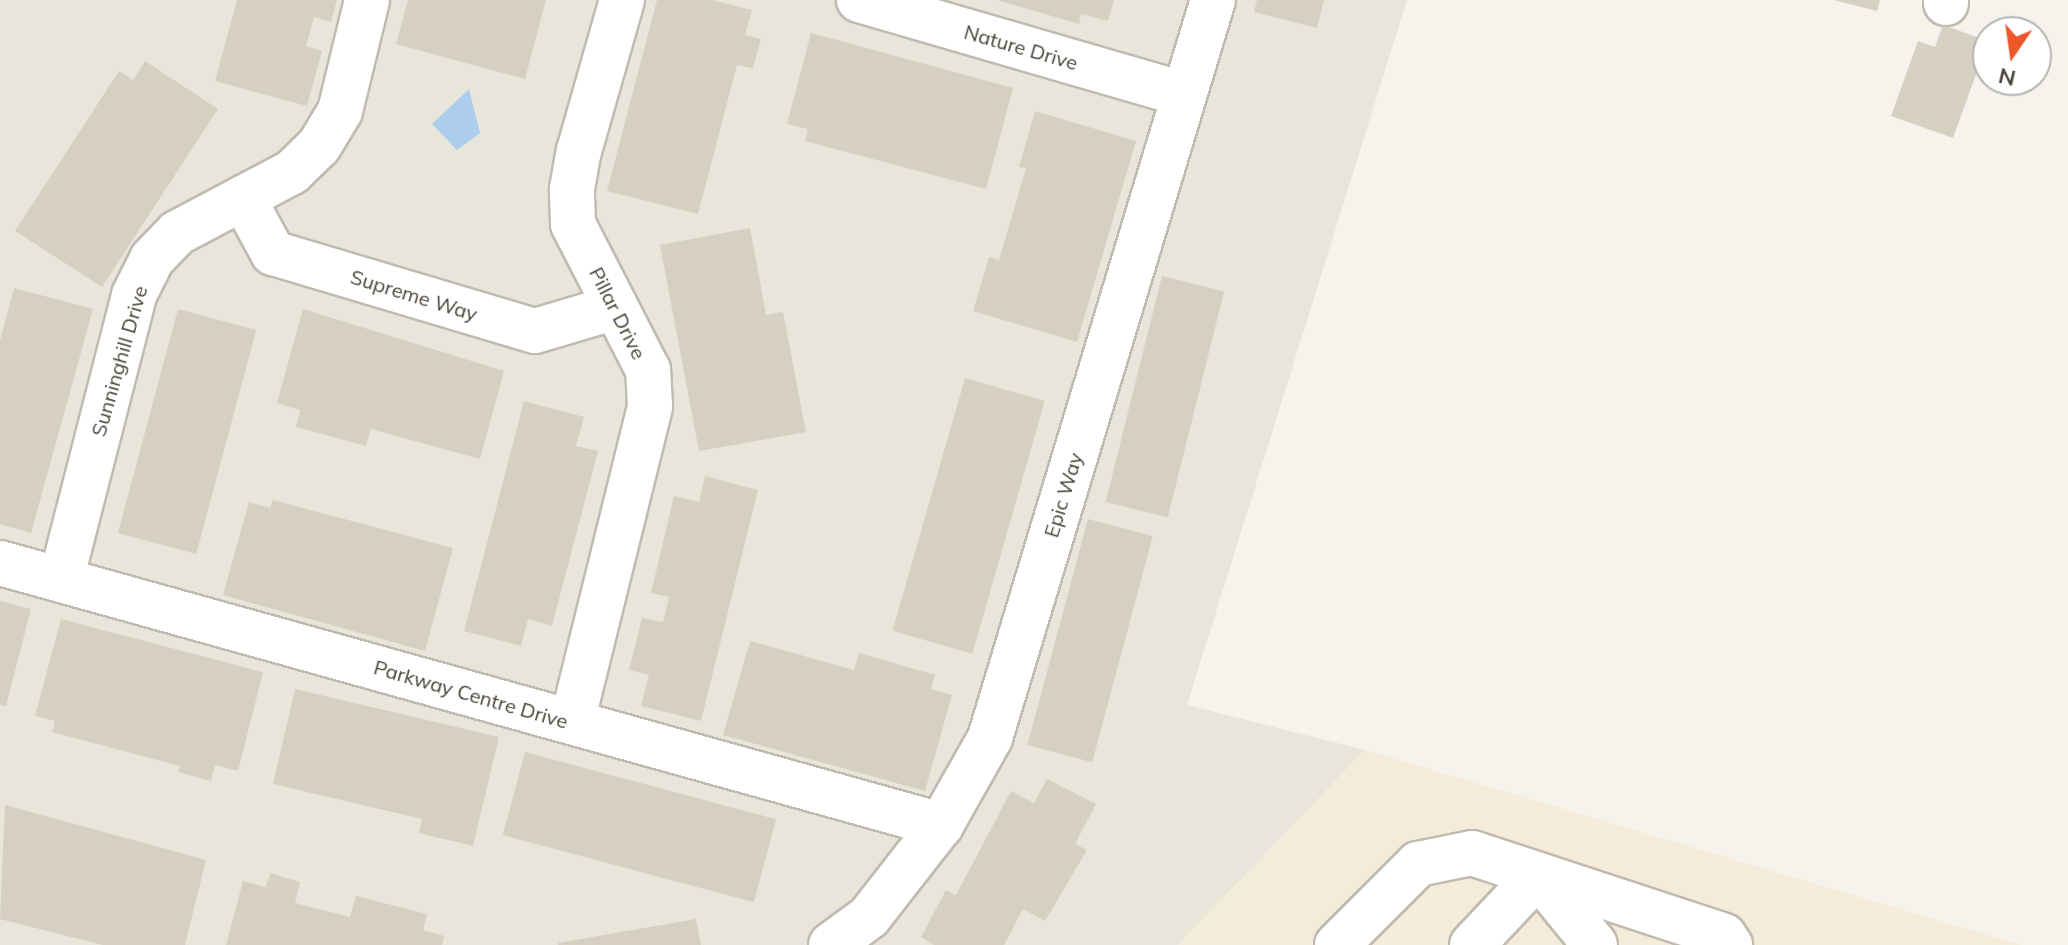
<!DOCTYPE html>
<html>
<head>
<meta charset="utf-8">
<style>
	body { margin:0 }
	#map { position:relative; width:2068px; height:945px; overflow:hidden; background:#f5f3ec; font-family:Mulish,sans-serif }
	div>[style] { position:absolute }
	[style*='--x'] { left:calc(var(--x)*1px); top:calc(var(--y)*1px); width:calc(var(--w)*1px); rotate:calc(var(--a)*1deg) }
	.residential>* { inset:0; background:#e8e5da }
	.commercial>* { inset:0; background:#f5ebd9 }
	.water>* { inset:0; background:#adcded }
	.building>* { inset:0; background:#d6d0c2; transform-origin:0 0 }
	.roads { filter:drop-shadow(2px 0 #c0bbaf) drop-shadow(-2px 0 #c0bbaf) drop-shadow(0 2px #c0bbaf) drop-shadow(0 -2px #c0bbaf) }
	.minor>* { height:44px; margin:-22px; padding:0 22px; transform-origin:22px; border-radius:22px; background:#fff }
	span { translate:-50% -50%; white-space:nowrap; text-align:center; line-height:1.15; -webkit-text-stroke:7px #fff; paint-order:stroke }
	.street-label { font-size:20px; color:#49443a }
	.north { position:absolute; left:1972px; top:16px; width:80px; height:80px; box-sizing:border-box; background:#fff; border:2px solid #b6b4b0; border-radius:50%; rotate:193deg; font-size:22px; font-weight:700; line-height:32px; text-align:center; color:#49443a }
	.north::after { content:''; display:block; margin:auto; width:28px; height:36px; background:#ed582b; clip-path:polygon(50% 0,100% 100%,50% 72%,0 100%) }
</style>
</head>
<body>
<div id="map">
	<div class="residential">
		<div style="clip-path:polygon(0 0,1407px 0,1187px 705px,1365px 750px,1178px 945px,0 945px)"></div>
	</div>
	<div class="commercial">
		<div style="clip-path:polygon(1365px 750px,2021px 945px,1179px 945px)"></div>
	</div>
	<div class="water">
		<div style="clip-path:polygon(469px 89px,480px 133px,457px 150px,432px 124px)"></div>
	</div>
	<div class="building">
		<div style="clip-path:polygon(237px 0,337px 0,331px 22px,314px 17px,306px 46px,322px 51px,307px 106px,215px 81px)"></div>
		<div style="clip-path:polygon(408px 0,546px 0,525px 79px,396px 44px)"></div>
		<div style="clip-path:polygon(657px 0,712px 0,752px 10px,745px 35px,761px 39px,753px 68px,737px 65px,698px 214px,607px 191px)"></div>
		<div style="clip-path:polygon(997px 0,1114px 0,1108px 21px,1081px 14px,1079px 24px)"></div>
		<div style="clip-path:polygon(1257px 0,1324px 0,1317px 28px,1254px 12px)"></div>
		<div style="clip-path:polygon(1834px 0,1880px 0,1877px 11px)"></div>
		<div style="clip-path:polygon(1943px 25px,1988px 41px,1953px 138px,1891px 116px,1918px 41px,1935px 47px)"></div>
		<div style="clip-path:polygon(811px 33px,1013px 88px,986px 189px,805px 141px,808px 129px,787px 124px)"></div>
		<div style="clip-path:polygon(145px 61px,218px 109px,102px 287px,15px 231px,119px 71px,133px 80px)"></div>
		<div style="clip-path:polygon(1035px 111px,1136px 141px,1077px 342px,973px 311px,989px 257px,999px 260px,1026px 168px,1019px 167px)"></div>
		<div style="clip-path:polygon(750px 228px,766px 315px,783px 312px,806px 432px,699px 451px,660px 245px)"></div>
		<div style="left:1162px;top:276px;width:64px;height:233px;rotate:14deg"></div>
		<div style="clip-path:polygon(14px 288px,93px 309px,31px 533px,0 524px,0 341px)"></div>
		<div style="left:178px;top:309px;width:81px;height:232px;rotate:15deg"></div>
		<div style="clip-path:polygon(303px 309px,504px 371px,480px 459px,371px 429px,366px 446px,296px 427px,300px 410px,277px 403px)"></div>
		<div style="left:965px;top:378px;width:83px;height:263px;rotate:16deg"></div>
		<div style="clip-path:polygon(524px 401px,584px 417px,576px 446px,598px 451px,552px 626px,528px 619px,521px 646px,464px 631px)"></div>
		<div style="clip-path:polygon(705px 476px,758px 490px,701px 721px,641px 706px,649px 675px,629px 670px,642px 618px,663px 622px,669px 597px,651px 593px,674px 496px,699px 502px)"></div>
		<div style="clip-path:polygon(273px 500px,453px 548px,425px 651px,223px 595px,249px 502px,270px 508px)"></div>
		<div style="left:1088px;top:519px;width:67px;height:234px;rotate:15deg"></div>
		<div style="clip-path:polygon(0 601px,31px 609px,6px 706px,0 705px)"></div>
		<div style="clip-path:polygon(61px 619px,263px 672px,238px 771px,215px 765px,211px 781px,178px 772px,180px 766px,52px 732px,55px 721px,35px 716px)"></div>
		<div style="clip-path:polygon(750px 641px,854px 670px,859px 653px,935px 675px,931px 689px,952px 695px,925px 791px,723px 735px)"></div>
		<div style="clip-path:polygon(295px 689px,499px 737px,473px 846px,419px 833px,422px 819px,273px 784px)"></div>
		<div style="left:525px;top:752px;width:260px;height:86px;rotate:15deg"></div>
		<div style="clip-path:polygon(1047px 779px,1096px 804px,1075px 844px,1087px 850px,1045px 921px,1023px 909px,1004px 945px,934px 945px,921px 937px,946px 890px,956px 895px,1011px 791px,1034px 803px)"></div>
		<div style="clip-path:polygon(5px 805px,206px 860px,185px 945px,103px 945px,0 919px)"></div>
		<div style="clip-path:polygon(270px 873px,300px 882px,295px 903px,350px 917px,356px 896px,427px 914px,423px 930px,444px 936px,442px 945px,226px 945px,243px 881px,266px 887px)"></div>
		<div style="clip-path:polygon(696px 919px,701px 945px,558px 945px,558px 943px)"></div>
	</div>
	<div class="roads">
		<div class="minor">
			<div style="--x:859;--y:0;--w:337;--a:16.2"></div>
			<div style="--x:1946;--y:3;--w:3;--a:-90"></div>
			<div style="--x:243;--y:198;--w:63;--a:61.4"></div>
			<div style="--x:273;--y:253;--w:273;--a:16.6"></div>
			<div style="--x:535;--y:331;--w:84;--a:-16.5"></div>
			<div style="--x:0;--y:563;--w:977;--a:15.56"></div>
			<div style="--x:61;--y:580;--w:294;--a:-75.6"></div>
			<div style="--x:134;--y:295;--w:40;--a:-63.4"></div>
			<div style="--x:152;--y:259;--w:36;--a:-46"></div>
			<div style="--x:177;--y:233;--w:130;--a:-27.9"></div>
			<div style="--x:292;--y:172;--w:37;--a:-44"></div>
			<div style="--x:319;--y:146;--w:41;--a:-59"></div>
			<div style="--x:340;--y:111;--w:114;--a:-76.3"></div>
			<div style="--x:572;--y:722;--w:325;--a:-76.1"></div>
			<div style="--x:650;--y:406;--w:36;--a:-93"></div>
			<div style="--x:648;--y:370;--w:164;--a:-117.2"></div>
			<div style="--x:573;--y:224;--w:35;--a:-92"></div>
			<div style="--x:572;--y:189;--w:39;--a:-80"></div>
			<div style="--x:579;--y:151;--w:157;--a:-74.1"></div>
			<div style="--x:1538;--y:875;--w:90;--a:50.8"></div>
			<div style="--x:831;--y:945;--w:47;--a:-36.4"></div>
			<div style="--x:869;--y:917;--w:117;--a:-52"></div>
			<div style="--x:941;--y:825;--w:100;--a:-60.6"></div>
			<div style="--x:990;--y:738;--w:771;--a:-73.19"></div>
			<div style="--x:1337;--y:945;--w:115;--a:-45"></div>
			<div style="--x:1418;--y:864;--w:55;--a:-11.5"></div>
			<div style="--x:1472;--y:853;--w:265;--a:18.2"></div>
			<div style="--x:1724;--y:936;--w:11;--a:56"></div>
			<div style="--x:1472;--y:945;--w:96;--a:-46.7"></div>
		</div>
	</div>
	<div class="street-label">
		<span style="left:1021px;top:47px;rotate:16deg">Nature Drive</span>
		<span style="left:414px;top:295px;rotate:17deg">Supreme Way</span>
		<span style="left:618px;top:313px;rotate:63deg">Pillar Drive</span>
		<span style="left:119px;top:361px;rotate:-74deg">Sunninghill Drive</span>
		<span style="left:1063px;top:495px;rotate:-73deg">Epic Way</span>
		<span style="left:471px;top:694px;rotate:16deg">Parkway Centre Drive</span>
	</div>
	<div class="north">N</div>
</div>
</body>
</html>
